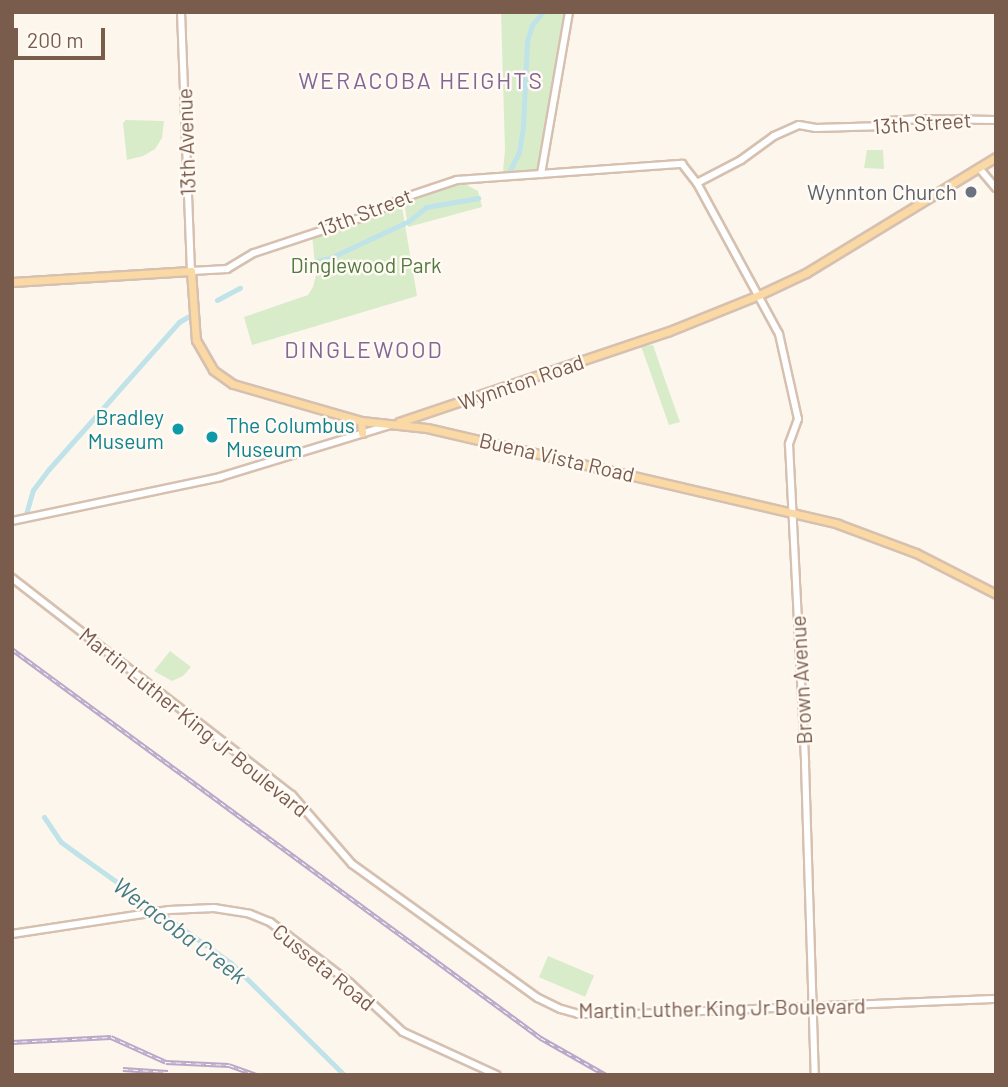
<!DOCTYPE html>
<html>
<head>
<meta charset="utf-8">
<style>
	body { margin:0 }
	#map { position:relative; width:1008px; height:1087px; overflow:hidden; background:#fdf6ec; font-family:Barlow,sans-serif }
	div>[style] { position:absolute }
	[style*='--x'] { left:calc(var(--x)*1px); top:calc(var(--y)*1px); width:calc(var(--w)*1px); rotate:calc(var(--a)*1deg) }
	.green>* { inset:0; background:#d8ecc9; transform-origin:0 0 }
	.river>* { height:5px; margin:-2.5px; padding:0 2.5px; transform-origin:2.5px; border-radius:2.5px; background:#bfe3e8 }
	.roads { filter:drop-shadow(2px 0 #d6c0b0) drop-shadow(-2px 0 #d6c0b0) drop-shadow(0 2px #d6c0b0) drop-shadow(0 -2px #d6c0b0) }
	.secondary>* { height:6px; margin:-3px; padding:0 3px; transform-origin:3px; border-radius:3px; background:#fff }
	.primary>* { height:7px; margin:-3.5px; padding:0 3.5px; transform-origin:3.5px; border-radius:3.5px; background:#fbd9a5 }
	.rail>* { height:4.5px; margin-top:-2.25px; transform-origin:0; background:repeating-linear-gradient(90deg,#fffaf3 0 5px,#b9a8c9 0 10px); box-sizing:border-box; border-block:2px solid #b9a8c9 }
	.dots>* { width:19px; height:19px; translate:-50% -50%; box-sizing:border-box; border:4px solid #fffaf3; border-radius:50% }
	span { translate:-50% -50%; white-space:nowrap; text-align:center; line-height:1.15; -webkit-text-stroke:5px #fffaf3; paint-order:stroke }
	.street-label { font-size:21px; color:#7a5c4d }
	.worship-label { font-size:21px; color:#5b616d }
	.right { translate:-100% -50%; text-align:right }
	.park-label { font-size:21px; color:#537a41 }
	.culture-label { font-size:21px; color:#0d838f }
	.left { translate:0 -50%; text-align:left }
	.neighbourhood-label { font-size:23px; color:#846695; letter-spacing:2px }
	.water-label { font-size:23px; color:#437c86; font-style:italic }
	.frame { position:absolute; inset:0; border:14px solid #7a5c4d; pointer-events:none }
	.scale { position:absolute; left:14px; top:28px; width:91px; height:32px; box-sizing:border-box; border:4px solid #7a5c4d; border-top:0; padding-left:9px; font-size:21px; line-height:24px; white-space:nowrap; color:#7a5c4d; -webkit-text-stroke:5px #fffaf3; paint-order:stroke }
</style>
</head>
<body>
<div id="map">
	<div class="green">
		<div style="clip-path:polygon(501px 12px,567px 12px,539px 169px,535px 171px,507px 173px,503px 170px,505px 150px)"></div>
		<div style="clip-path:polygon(126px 120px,164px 121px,162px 138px,155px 149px,143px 156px,127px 160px,123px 123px)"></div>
		<div style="clip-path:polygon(867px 150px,883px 150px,884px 169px,864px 168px)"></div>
		<div style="clip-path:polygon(463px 183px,478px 191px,482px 207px,408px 227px,404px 202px)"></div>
		<div style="clip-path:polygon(401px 201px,417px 296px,252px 345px,244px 317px,308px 295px,313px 287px,316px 275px,312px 234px)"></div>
		<div style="clip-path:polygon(653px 345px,665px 380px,680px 422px,669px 425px,641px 346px)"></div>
		<div style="clip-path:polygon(170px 651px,191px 667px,183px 676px,172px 681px,154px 671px)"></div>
		<div style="left:548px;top:956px;width:50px;height:23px;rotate:23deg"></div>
	</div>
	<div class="river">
		<div style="--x:510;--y:170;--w:20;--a:-63"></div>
		<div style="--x:519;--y:152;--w:25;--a:-81"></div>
		<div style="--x:523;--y:127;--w:86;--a:-87.3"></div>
		<div style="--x:527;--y:41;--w:17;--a:-73"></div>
		<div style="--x:532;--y:25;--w:17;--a:-50"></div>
		<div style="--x:316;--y:261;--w:14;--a:-12"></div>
		<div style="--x:330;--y:258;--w:87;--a:-25.1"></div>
		<div style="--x:409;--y:221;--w:22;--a:-39"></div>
		<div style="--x:426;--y:207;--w:53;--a:-9.8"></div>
		<div style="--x:217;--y:300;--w:26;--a:-28"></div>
		<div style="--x:26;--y:514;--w:25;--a:-74"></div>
		<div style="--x:33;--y:490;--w:26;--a:-53"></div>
		<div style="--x:49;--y:469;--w:196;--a:-48.5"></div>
		<div style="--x:179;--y:322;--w:12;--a:-31"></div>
		<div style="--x:44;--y:817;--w:30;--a:56"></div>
		<div style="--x:61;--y:842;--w:19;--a:36"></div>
		<div style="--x:76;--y:853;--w:190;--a:35.4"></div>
		<div style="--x:231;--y:963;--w:159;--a:44.7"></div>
	</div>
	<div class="roads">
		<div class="secondary">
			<div style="--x:181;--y:12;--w:259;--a:87.8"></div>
			<div style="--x:191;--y:271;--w:36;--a:-3"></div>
			<div style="--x:227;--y:269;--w:31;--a:-31"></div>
			<div style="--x:254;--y:253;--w:112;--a:-18.3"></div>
			<div style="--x:360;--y:218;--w:54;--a:-24.2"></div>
			<div style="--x:409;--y:196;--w:51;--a:-18.4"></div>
			<div style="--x:457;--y:180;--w:226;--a:-4.1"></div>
			<div style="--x:682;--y:164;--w:24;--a:52"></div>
			<div style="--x:697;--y:183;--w:172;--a:61.5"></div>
			<div style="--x:779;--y:334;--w:87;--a:77.4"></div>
			<div style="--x:798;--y:419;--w:27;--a:110"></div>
			<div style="--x:789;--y:444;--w:320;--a:87.1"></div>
			<div style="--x:805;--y:764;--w:311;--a:88.2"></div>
			<div style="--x:979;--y:168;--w:26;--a:50"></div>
			<div style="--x:541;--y:174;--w:164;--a:-80.2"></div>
			<div style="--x:697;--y:183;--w:50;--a:-27.6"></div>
			<div style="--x:741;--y:160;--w:41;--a:-36"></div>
			<div style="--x:774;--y:136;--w:27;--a:-24"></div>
			<div style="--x:799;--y:125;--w:17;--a:10"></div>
			<div style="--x:816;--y:128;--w:69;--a:-1.7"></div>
			<div style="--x:885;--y:126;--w:9;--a:-36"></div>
			<div style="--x:892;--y:121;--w:28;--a:-4"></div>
			<div style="--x:920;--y:119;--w:76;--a:0.8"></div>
			<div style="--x:12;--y:521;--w:213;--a:-11.9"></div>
			<div style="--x:220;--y:477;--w:178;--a:-17"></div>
			<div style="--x:12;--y:578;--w:354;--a:37.8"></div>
			<div style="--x:292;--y:795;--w:91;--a:49"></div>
			<div style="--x:352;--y:864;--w:229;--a:35.8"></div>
			<div style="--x:538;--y:998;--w:25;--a:26"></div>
			<div style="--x:561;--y:1009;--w:18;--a:16"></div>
			<div style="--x:578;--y:1014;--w:54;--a:0"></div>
			<div style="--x:632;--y:1014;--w:364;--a:-2.4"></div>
			<div style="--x:12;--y:934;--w:159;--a:-8.7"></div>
			<div style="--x:169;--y:910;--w:45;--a:-2.5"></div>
			<div style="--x:214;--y:908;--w:36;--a:9"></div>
			<div style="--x:250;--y:914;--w:22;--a:22"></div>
			<div style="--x:270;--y:922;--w:101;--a:37.3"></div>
			<div style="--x:350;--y:983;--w:72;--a:42.8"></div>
			<div style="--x:403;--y:1032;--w:103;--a:24.6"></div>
		</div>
		<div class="primary">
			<div style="--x:12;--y:282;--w:179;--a:-3.5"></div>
			<div style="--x:191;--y:271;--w:69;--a:85.9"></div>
			<div style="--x:196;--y:340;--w:34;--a:60"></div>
			<div style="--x:213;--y:370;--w:24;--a:35"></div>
			<div style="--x:233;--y:384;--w:133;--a:16.1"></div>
			<div style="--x:361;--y:421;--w:66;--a:6.1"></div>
			<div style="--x:427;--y:428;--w:422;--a:13.1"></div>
			<div style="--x:838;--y:524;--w:83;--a:20.4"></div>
			<div style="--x:916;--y:553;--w:90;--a:27.1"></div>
			<div style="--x:361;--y:421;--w:12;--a:85"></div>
			<div style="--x:399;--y:422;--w:283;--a:-18.6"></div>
			<div style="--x:667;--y:332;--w:99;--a:-21.9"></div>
			<div style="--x:759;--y:295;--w:52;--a:-25.1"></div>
			<div style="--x:806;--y:273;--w:223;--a:-31.4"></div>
		</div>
	</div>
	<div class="rail">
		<div style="--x:12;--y:649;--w:657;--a:36.33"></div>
		<div style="--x:541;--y:1038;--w:75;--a:29.6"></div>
		<div style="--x:12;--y:1042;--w:99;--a:-2.9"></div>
		<div style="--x:111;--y:1037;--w:60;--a:24.4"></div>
		<div style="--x:166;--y:1062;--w:63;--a:2.7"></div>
		<div style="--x:229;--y:1065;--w:29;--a:20"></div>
		<div style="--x:123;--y:1069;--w:45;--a:3.8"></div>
	</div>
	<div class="dots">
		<div style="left:971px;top:192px;background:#6b7280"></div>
		<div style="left:178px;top:429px;background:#0f9aa8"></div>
		<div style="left:212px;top:437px;background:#0f9aa8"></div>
	</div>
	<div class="street-label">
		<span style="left:922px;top:123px;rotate:-4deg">13th Street</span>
		<span style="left:186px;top:142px;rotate:-92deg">13th Avenue</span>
		<span style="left:365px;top:212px;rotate:-21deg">13th Street</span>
		<span style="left:521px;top:382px;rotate:-19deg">Wynnton Road</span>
		<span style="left:557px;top:457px;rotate:13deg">Buena Vista Road</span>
		<span style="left:801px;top:680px;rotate:-93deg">Brown Avenue</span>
		<span style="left:194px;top:722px;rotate:39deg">Martin Luther King Jr Boulevard</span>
		<span style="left:324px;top:967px;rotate:39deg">Cusseta Road</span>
		<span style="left:722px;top:1008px;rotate:-1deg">Martin Luther King Jr Boulevard</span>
	</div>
	<div class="worship-label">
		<span class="right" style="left:957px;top:192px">Wynnton Church</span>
	</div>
	<div class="park-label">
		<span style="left:366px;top:265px">Dinglewood Park</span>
	</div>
	<div class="culture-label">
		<span class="right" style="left:164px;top:429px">Bradley<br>Museum</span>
		<span class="left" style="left:226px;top:437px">The Columbus<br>Museum</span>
	</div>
	<div class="neighbourhood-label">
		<span style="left:421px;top:80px">WERACOBA HEIGHTS</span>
		<span style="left:364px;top:349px">DINGLEWOOD</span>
	</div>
	<div class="water-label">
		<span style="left:180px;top:930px;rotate:37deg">Weracoba Creek</span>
	</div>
	<div class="frame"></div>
	<div class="scale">200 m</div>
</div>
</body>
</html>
